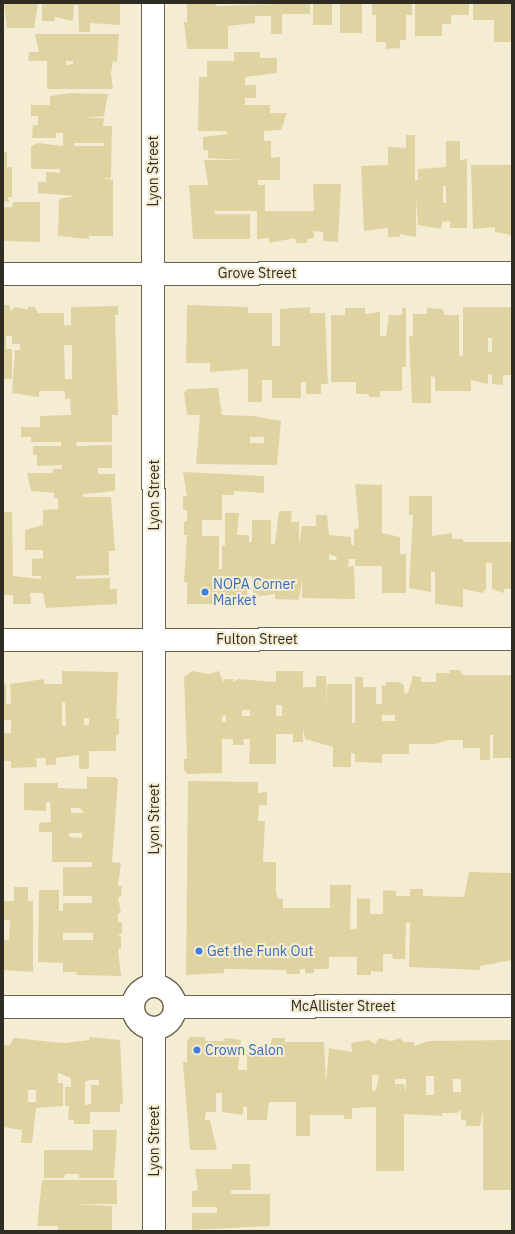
<!DOCTYPE html>
<html>
<head>
<meta charset="utf-8">
<style>
	body { margin:0 }
	#map { position:relative; width:515px; height:1234px; overflow:hidden; background:#f4edd4; font-family:"IBM Plex Sans",sans-serif }
	div>[style] { position:absolute }
	[style*='--x'] { left:calc(var(--x)*1px); top:calc(var(--y)*1px); width:calc(var(--w)*1px); rotate:calc(var(--a)*1deg) }
	.building>* { inset:0; background:#e0d3a2; transform-origin:0 0 }
	.roads { filter:drop-shadow(1px 0 #69634d) drop-shadow(-1px 0 #69634d) drop-shadow(0 1px #69634d) drop-shadow(0 -1px #69634d) }
	.street>* { height:22px; margin:-11px; padding:0 11px; transform-origin:11px; border-radius:11px; background:#fff }
	.street>.ring { margin:-11px; padding:0; box-sizing:content-box; background:none; border:22px solid #fff; border-radius:50% }
	.secondary>* { height:22px; margin:-11px; padding:0 11px; transform-origin:11px; border-radius:11px; background:#fff }
	.dots>* { width:11px; height:11px; translate:-50% -50%; box-sizing:border-box; border:2px solid #f4edd4; border-radius:50% }
	span { translate:-50% -50%; white-space:nowrap; text-align:center; line-height:1.15; -webkit-text-stroke:4px #f4edd4; paint-order:stroke }
	.street-label { font-size:14px; color:#2f2d23 }
	.shop-label { font-size:14px; color:#366cbe }
	.left { translate:0 -50%; text-align:left }
	.frame { position:absolute; inset:0; border:4px solid #2f2d23; pointer-events:none }
</style>
</head>
<body>
<div id="map">
	<div class="building">
		<div style="clip-path:polygon(4px 3px,38px 3px,34px 28px,7px 28px)"></div>
		<div style="clip-path:polygon(42px 3px,120px 3px,120px 25px,90px 23px,90px 32px,79px 32px,78px 5px,74px 5px,73px 21px,55px 17px,55px 21px,42px 21px)"></div>
		<div style="clip-path:polygon(183px 3px,216px 3px,216px 6px,310px 3px,310px 14px,282px 14px,282px 34px,271px 34px,271px 16px,255px 16px,255px 23px,228px 26px,228px 49px,187px 49px,184px 22px,187px 22px,187px 5px)"></div>
		<div style="left:313px;top:3px;width:19px;height:22px"></div>
		<div style="left:340px;top:3px;width:22px;height:30px"></div>
		<div style="clip-path:polygon(372px 3px,412px 3px,412px 15px,406px 15px,406px 40px,400px 40px,400px 48px,386px 49px,386px 42px,376px 42px,376px 15px,372px 15px)"></div>
		<div style="clip-path:polygon(415px 3px,469px 3px,469px 15px,451px 15px,451px 24px,442px 24px,442px 36px,415px 36px)"></div>
		<div style="clip-path:polygon(473px 3px,512px 3px,512px 42px,494px 42px,494px 20px,473px 20px)"></div>
		<div style="clip-path:polygon(evenodd,35px 34px,119px 34px,117px 62px,113px 61px,111px 73px,113px 89px,47px 89px,47px 61px,28px 61px,29px 52px,39px 52px,35px 34px,66px 61px,73px 61px,73px 64px,66px 65px,66px 61px)"></div>
		<div style="clip-path:polygon(234px 52px,260px 52px,260px 58px,277px 58px,277px 73px,245px 77px,245px 85px,256px 85px,256px 98px,245px 98px,245px 105px,270px 105px,270px 113px,287px 113px,281px 130px,264px 131px,264px 141px,271px 141px,271px 158px,280px 157px,280px 180px,258px 180px,258px 185px,265px 185px,265px 211px,314px 211px,313px 184px,341px 184px,338px 242px,323px 241px,323px 232px,313px 231px,314px 238px,307px 239px,307px 243px,296px 243px,295px 238px,269px 243px,269px 238px,257px 239px,257px 211px,214px 211px,215px 214px,250px 214px,250px 239px,193px 239px,189px 185px,208px 185px,204px 160px,241px 160px,208px 158px,208px 150px,203px 150px,203px 137px,227px 134px,227px 131px,198px 131px,199px 77px,207px 77px,207px 61px,234px 61px)"></div>
		<div style="clip-path:polygon(evenodd,70px 93px,108px 94px,104px 116px,85px 118px,104px 118px,103px 126px,112px 126px,111px 178px,103px 178px,113px 180px,113px 236px,89px 236px,89px 239px,58px 236px,59px 199px,75px 196px,38px 193px,38px 182px,46px 182px,46px 172px,60px 173px,60px 169px,31px 169px,31px 146px,38px 143px,63px 146px,63px 133px,56px 133px,56px 138px,32px 138px,33px 125px,38px 125px,38px 116px,31px 116px,31px 105px,50px 105px,50px 96px,70px 93px,74px 143px,104px 143px,104px 146px,74px 146px,74px 143px)"></div>
		<div style="clip-path:polygon(evenodd,406px 135px,415px 135px,415px 180px,418px 180px,418px 169px,446px 167px,446px 141px,460px 141px,460px 160px,467px 159px,467px 228px,450px 228px,450px 221px,443px 222px,443px 218px,441px 229px,418px 225px,416px 198px,416px 237px,400px 234px,400px 237px,388px 237px,388px 228px,364px 231px,361px 166px,388px 165px,388px 147px,406px 148px,406px 135px,443px 186px,446px 186px,446px 203px,443px 203px,443px 186px)"></div>
		<div style="clip-path:polygon(3px 152px,7px 152px,7px 167px,12px 167px,12px 197px,8px 197px,9px 202px,3px 201px)"></div>
		<div style="clip-path:polygon(471px 165px,512px 165px,512px 235px,495px 232px,495px 227px,473px 229px)"></div>
		<div style="clip-path:polygon(13px 202px,40px 202px,40px 242px,3px 241px,3px 207px,12px 207px)"></div>
		<div style="clip-path:polygon(evenodd,3px 305px,9px 305px,11px 311px,15px 307px,28px 310px,28px 307px,35px 307px,38px 313px,64px 313px,64px 325px,71px 326px,71px 307px,118px 306px,118px 315px,115px 315px,118px 415px,112px 415px,112px 442px,76px 442px,77px 446px,112px 445px,112px 468px,98px 468px,98px 474px,115px 474px,115px 491px,83px 494px,83px 497px,111px 497px,115px 551px,109px 551px,109px 575px,76px 576px,76px 579px,110px 578px,110px 589px,117px 589px,117px 604px,46px 608px,43px 593px,30px 593px,31px 604px,13px 604px,13px 595px,3px 595px,3px 512px,12px 512px,13px 576px,41px 579px,41px 576px,32px 576px,32px 559px,43px 558px,43px 550px,25px 550px,25px 530px,43px 525px,43px 510px,58px 509px,58px 498px,54px 498px,54px 493px,31px 491px,27px 473px,53px 473px,53px 469px,62px 469px,62px 465px,37px 466px,37px 455px,33px 455px,33px 446px,61px 446px,61px 442px,31px 442px,31px 437px,21px 437px,21px 427px,40px 427px,40px 416px,71px 415px,70px 399px,65px 399px,65px 391px,39px 391px,39px 397px,12px 393px,15px 350px,20px 350px,20px 344px,12px 344px,12px 336px,6px 336px,6px 349px,12px 349px,12px 379px,3px 379px,3px 305px,64px 345px,72px 345px,72px 379px,65px 379px,64px 345px)"></div>
		<div style="clip-path:polygon(187px 305px,248px 307px,248px 313px,272px 313px,272px 346px,280px 346px,280px 309px,310px 307px,310px 313px,325px 313px,328px 384px,321px 384px,321px 394px,306px 394px,306px 382px,301px 382px,301px 398px,272px 398px,272px 380px,262px 380px,262px 402px,248px 402px,248px 369px,210px 372px,210px 363px,186px 363px)"></div>
		<div style="clip-path:polygon(evenodd,463px 307px,512px 307px,512px 375px,503px 375px,503px 385px,492px 384px,492px 375px,488px 374px,488px 384px,471px 380px,471px 391px,435px 391px,435px 377px,431px 376px,431px 403px,412px 403px,409px 336px,413px 336px,413px 314px,427px 314px,427px 308px,443px 309px,444px 315px,459px 315px,459px 356px,463px 356px,463px 307px,488px 338px,492px 338px,492px 352px,488px 352px,488px 338px)"></div>
		<div style="clip-path:polygon(345px 308px,365px 308px,365px 314px,380px 312px,380px 336px,386px 336px,389px 315px,402px 315px,402px 308px,406px 308px,406px 367px,402px 367px,402px 391px,380px 391px,380px 397px,369px 397px,369px 394px,356px 394px,356px 382px,331px 382px,331px 315px,345px 315px)"></div>
		<div style="clip-path:polygon(evenodd,218px 388px,222px 415px,253px 416px,281px 421px,277px 465px,196px 464px,200px 415px,187px 415px,184px 393px,187px 389px,218px 388px,250px 437px,264px 437px,264px 443px,250px 443px,250px 437px)"></div>
		<div style="clip-path:polygon(evenodd,183px 472px,264px 476px,264px 493px,234px 491px,234px 495px,222px 495px,222px 520px,202px 520px,202px 536px,219px 536px,219px 569px,222px 569px,222px 545px,225px 546px,225px 513px,239px 513px,237px 535px,249px 535px,249px 542px,252px 542px,252px 520px,271px 520px,271px 544px,275px 544px,279px 511px,292px 511px,291px 522px,299px 522px,299px 546px,302px 526px,316px 526px,316px 515px,327px 515px,329px 535px,351px 537px,351px 545px,354px 545px,354px 529px,359px 528px,355px 484px,382px 485px,382px 533px,400px 537px,400px 554px,406px 554px,406px 593px,382px 593px,382px 566px,355px 566px,355px 559px,349px 559px,348px 567px,354px 566px,355px 599px,302px 598px,302px 579px,299px 600px,275px 599px,275px 594px,254px 597px,252px 576px,248px 576px,247px 604px,187px 604px,187px 582px,184px 582px,187px 535px,184px 535px,184px 522px,187px 521px,187px 510px,183px 510px,183px 496px,187px 496px,183px 472px,329px 554px,337px 557px,336px 560px,329px 560px,329px 554px)"></div>
		<div style="clip-path:polygon(409px 496px,432px 496px,432px 536px,452px 533px,452px 539px,463px 539px,463px 542px,512px 542px,512px 589px,504px 589px,504px 593px,492px 589px,492px 563px,486px 563px,486px 589px,482px 593px,463px 589px,463px 607px,435px 604px,435px 572px,431px 572px,431px 592px,409px 588px,413px 515px,409px 515px)"></div>
		<div style="clip-path:polygon(evenodd,449px 670px,460px 670px,463px 675px,512px 675px,512px 758px,493px 758px,493px 735px,490px 735px,490px 760px,480px 760px,480px 748px,463px 748px,463px 740px,449px 740px,435px 744px,409px 744px,409px 754px,382px 754px,382px 763px,355px 762px,355px 754px,351px 753px,351px 767px,333px 767px,333px 747px,305px 739px,303px 727px,303px 742px,293px 742px,293px 734px,276px 734px,276px 764px,249px 764px,250px 739px,243px 739px,244px 745px,233px 745px,233px 739px,222px 739px,222px 773px,187px 774px,184px 770px,184px 759px,187px 759px,184px 677px,192px 671px,209px 674px,219px 671px,223px 682px,225px 679px,233px 679px,233px 682px,238px 679px,276px 682px,276px 671px,303px 671px,303px 687px,316px 687px,316px 676px,326px 676px,327px 712px,327px 684px,352px 684px,352px 723px,355px 723px,355px 677px,363px 677px,363px 687px,376px 687px,376px 704px,382px 704px,382px 685px,386px 686px,386px 682px,399px 682px,404px 685px,404px 694px,408px 693px,413px 676px,421px 677px,421px 682px,436px 682px,436px 673px,450px 673px,449px 670px,276px 705px,282px 705px,282px 716px,276px 716px,276px 705px,449px 670px,242px 710px,250px 710px,250px 716px,242px 716px,242px 710px,449px 670px,226px 715px,226px 722px,222px 722px,222px 716px,226px 715px,449px 670px,382px 715px,395px 715px,395px 721px,382px 721px,382px 715px)"></div>
		<div style="clip-path:polygon(evenodd,62px 671px,118px 672px,116px 719px,119px 719px,119px 734px,116px 735px,116px 751px,89px 751px,89px 769px,79px 769px,79px 755px,56px 758px,56px 765px,46px 765px,46px 758px,36px 758px,37px 767px,11px 768px,11px 761px,3px 761px,3px 723px,4px 733px,11px 733px,11px 720px,3px 720px,3px 685px,6px 684px,6px 704px,11px 704px,10px 684px,44px 679px,44px 684px,62px 684px,62px 671px,62px 702px,65px 702px,66px 726px,62px 726px,62px 702px,62px 671px,84px 718px,89px 718px,89px 725px,84px 725px,84px 718px)"></div>
		<div style="clip-path:polygon(evenodd,87px 777px,115px 777px,118px 780px,112px 862px,121px 863px,118px 886px,122px 886px,121px 897px,118px 897px,121px 913px,118px 913px,118px 922px,122px 922px,122px 933px,118px 936px,121px 936px,121px 949px,118px 949px,121px 976px,76px 975px,77px 972px,63px 972px,63px 963px,38px 962px,39px 890px,59px 890px,59px 911px,63px 911px,63px 903px,92px 903px,92px 896px,63px 896px,63px 867px,92px 867px,92px 862px,52px 862px,52px 832px,39px 832px,39px 823px,51px 822px,50px 802px,46px 802px,46px 811px,24px 810px,24px 783px,58px 783px,58px 788px,87px 789px,87px 777px,71px 808px,80px 808px,84px 813px,71px 813px,71px 808px,87px 777px,69px 833px,82px 833px,82px 838px,69px 837px,69px 833px,87px 777px,63px 933px,93px 933px,93px 940px,63px 940px,63px 933px)"></div>
		<div style="clip-path:polygon(188px 781px,258px 782px,258px 793px,267px 792px,267px 805px,259px 805px,258px 821px,265px 821px,263px 862px,276px 862px,276px 892px,278px 899px,283px 899px,283px 908px,330px 908px,330px 885px,351px 885px,350px 929px,357px 929px,357px 898px,370px 899px,370px 914px,383px 914px,383px 890px,396px 891px,396px 896px,410px 896px,410px 889px,423px 889px,423px 896px,464px 897px,469px 872px,512px 873px,512px 960px,480px 966px,480px 970px,409px 967px,410px 923px,406px 923px,405px 959px,393px 959px,392px 954px,383px 954px,383px 972px,371px 971px,371px 975px,357px 975px,357px 957px,329px 957px,329px 969px,314px 969px,314px 973px,305px 973px,305px 969px,300px 969px,300px 974px,287px 974px,286px 970px,224px 969px,224px 973px,186px 975px)"></div>
		<div style="clip-path:polygon(14px 887px,28px 887px,28px 901px,33px 901px,33px 972px,3px 970px,3px 940px,9px 940px,10px 920px,3px 920px,3px 901px,14px 901px)"></div>
		<div style="clip-path:polygon(evenodd,89px 1037px,120px 1040px,123px 1104px,120px 1104px,120px 1112px,90px 1112px,90px 1124px,74px 1124px,74px 1120px,68px 1120px,69px 1106px,65px 1106px,65px 1087px,71px 1087px,71px 1078px,58px 1073px,58px 1083px,63px 1083px,63px 1106px,36px 1108px,32px 1143px,21px 1143px,22px 1130px,3px 1127px,3px 1045px,10px 1045px,14px 1038px,63px 1043px,90px 1040px,89px 1037px,89px 1080px,99px 1080px,99px 1085px,91px 1085px,91px 1104px,85px 1105px,85px 1082px,89px 1080px,89px 1037px,28px 1090px,36px 1090px,36px 1102px,28px 1102px,28px 1090px)"></div>
		<div style="clip-path:polygon(evenodd,190px 1037px,205px 1037px,205px 1041px,225px 1041px,224px 1038px,241px 1040px,238px 1070px,247px 1070px,247px 1050px,269px 1054px,272px 1038px,285px 1038px,285px 1042px,324px 1042px,326px 1084px,329px 1048px,352px 1052px,351px 1043px,369px 1040px,375px 1044px,379px 1038px,392px 1041px,400px 1038px,404px 1042px,414px 1042px,414px 1046px,429px 1041px,512px 1040px,512px 1190px,483px 1190px,483px 1109px,480px 1126px,466px 1126px,466px 1120px,461px 1120px,461px 1110px,457px 1113px,442px 1113px,442px 1116px,404px 1114px,404px 1171px,376px 1171px,376px 1107px,352px 1108px,352px 1119px,344px 1119px,344px 1115px,310px 1115px,310px 1136px,296px 1136px,296px 1102px,269px 1102px,267px 1120px,247px 1120px,247px 1107px,243px 1107px,243px 1115px,222px 1112px,222px 1093px,216px 1093px,216px 1112px,206px 1112px,205px 1120px,210px 1120px,217px 1150px,190px 1150px,183px 1062px,187px 1062px,187px 1041px,190px 1037px,372px 1075px,379px 1075px,376px 1090px,372px 1091px,372px 1075px,190px 1037px,426px 1076px,434px 1076px,434px 1095px,426px 1095px,426px 1076px,190px 1037px,395px 1079px,406px 1079px,406px 1092px,404px 1084px,395px 1084px,395px 1079px,190px 1037px,453px 1079px,461px 1079px,461px 1092px,453px 1092px,453px 1079px)"></div>
		<div style="clip-path:polygon(93px 1130px,117px 1130px,114px 1178px,79px 1178px,79px 1174px,65px 1174px,64px 1178px,44px 1178px,44px 1150px,93px 1150px)"></div>
		<div style="clip-path:polygon(232px 1164px,250px 1164px,251px 1190px,231px 1190px,231px 1194px,270px 1194px,270px 1226px,192px 1230px,192px 1213px,217px 1213px,217px 1207px,192px 1207px,192px 1191px,198px 1190px,195px 1169px,232px 1169px)"></div>
		<div style="clip-path:polygon(42px 1180px,117px 1180px,117px 1204px,75px 1204px,112px 1206px,112px 1230px,58px 1231px,58px 1226px,37px 1226px)"></div>
	</div>
	<div class="roads">
		<div class="street">
			<div style="--x:153;--y:3;--w:983;--a:89.94"></div>
			<div style="--x:3;--y:274;--w:509;--a:-0.11"></div>
			<div class="ring" style="left:133px;top:986px;width:20px;height:20px"></div>
			<div style="--x:3;--y:1007;--w:130;--a:0"></div>
			<div style="--x:175;--y:1007;--w:337;--a:-0.2"></div>
			<div style="--x:154;--y:1028;--w:203;--a:90"></div>
		</div>
		<div class="secondary">
			<div style="--x:3;--y:640;--w:509;--a:-0.11"></div>
		</div>
	</div>
	<div class="dots">
		<div style="left:205px;top:592px;background:#3f7fe0"></div>
		<div style="left:199px;top:951px;background:#3f7fe0"></div>
		<div style="left:197px;top:1050px;background:#3f7fe0"></div>
	</div>
	<div class="street-label">
		<span style="left:153px;top:171px;rotate:-90deg">Lyon Street</span>
		<span style="left:257px;top:273px">Grove Street</span>
		<span style="left:154px;top:495px;rotate:-90deg">Lyon Street</span>
		<span style="left:257px;top:639px">Fulton Street</span>
		<span style="left:154px;top:819px;rotate:-90deg">Lyon Street</span>
		<span style="left:343px;top:1006px">McAllister Street</span>
		<span style="left:154px;top:1141px;rotate:-90deg">Lyon Street</span>
	</div>
	<div class="shop-label">
		<span class="left" style="left:213px;top:592px">NOPA Corner<br>Market</span>
		<span class="left" style="left:207px;top:951px">Get the Funk Out</span>
		<span class="left" style="left:205px;top:1050px">Crown Salon</span>
	</div>
	<div class="frame"></div>
</div>
</body>
</html>
